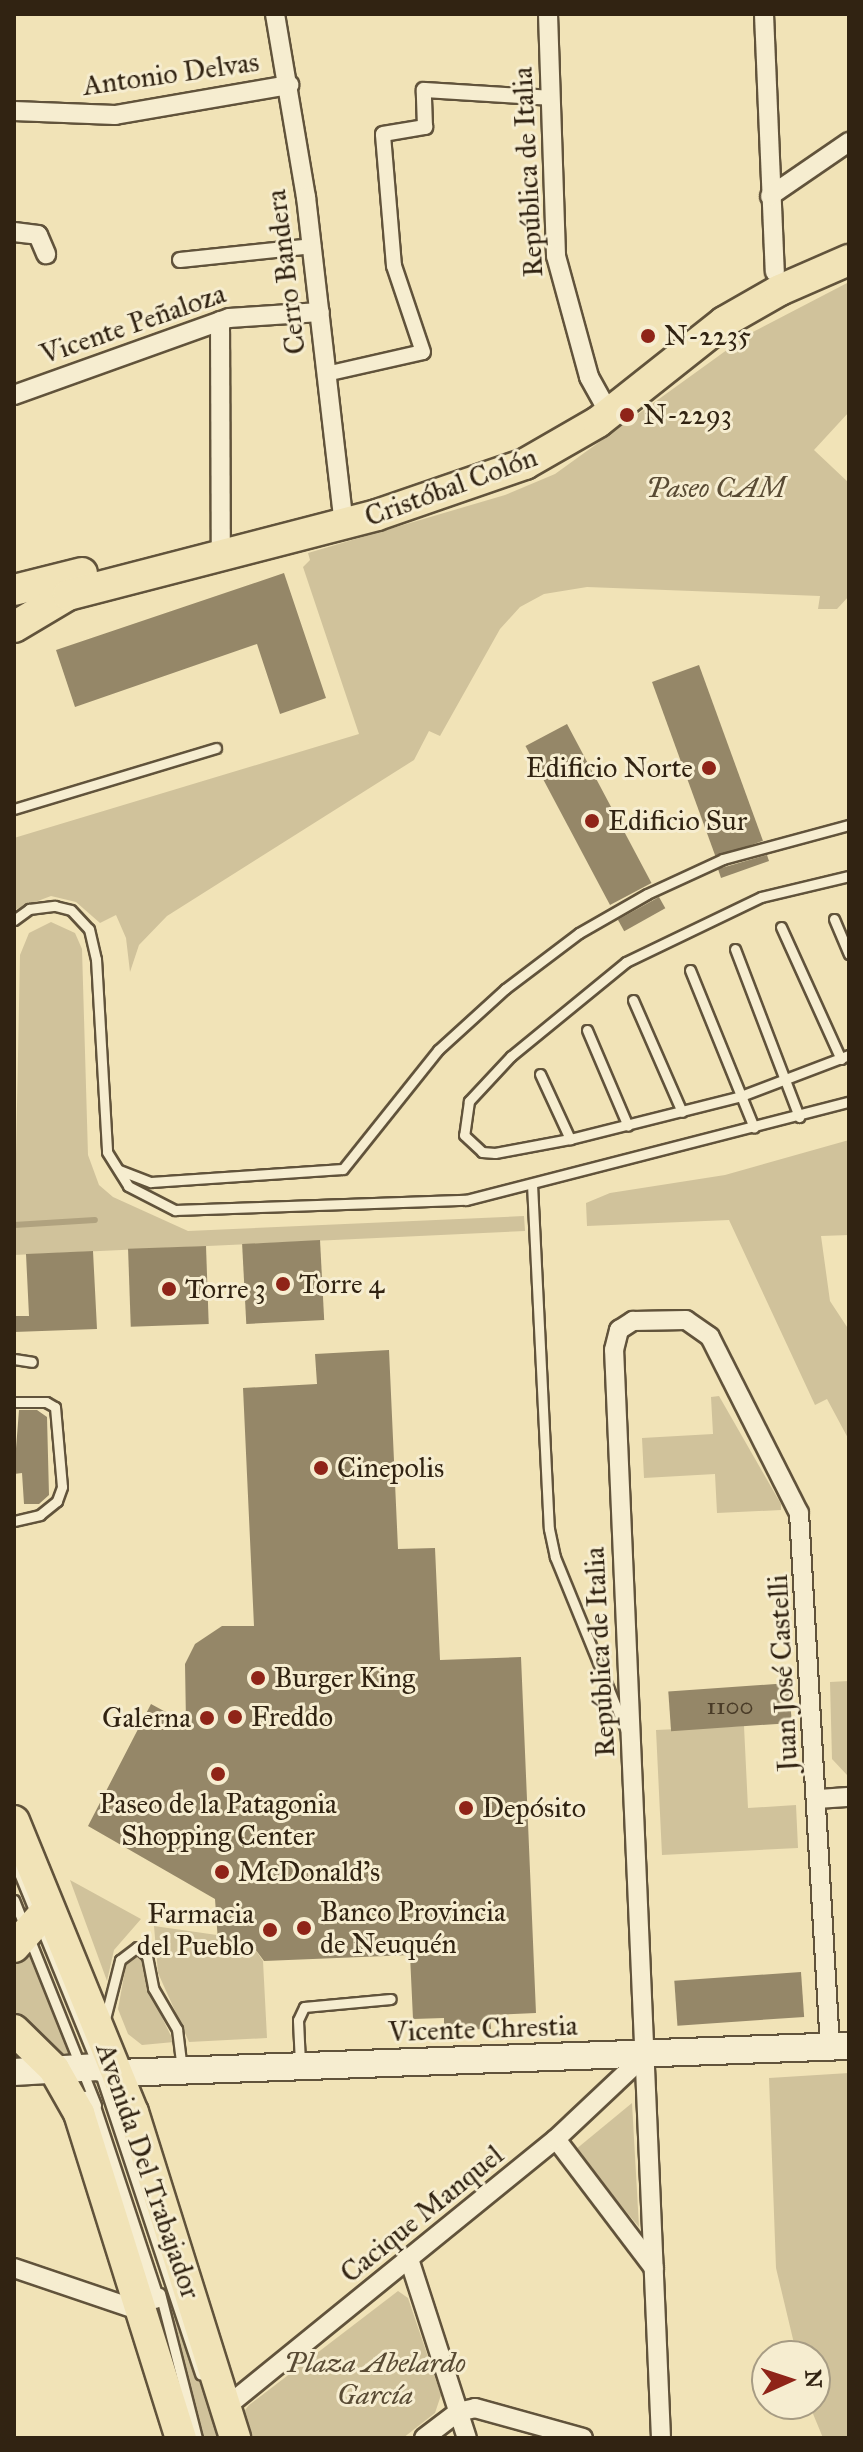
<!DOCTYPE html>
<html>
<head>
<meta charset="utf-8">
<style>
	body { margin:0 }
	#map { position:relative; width:863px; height:2452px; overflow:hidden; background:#f1e3b7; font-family:"IM FELL Great Primer",serif }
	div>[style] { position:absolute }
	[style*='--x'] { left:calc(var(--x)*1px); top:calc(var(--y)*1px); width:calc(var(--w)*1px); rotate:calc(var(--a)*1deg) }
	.green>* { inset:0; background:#d0c29b }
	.stream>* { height:6px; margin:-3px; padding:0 3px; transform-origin:3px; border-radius:3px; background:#b0a27f }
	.building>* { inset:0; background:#958768; transform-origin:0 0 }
	.roads { filter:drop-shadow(2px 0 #61533b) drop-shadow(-2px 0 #61533b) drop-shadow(0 2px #61533b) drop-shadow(0 -2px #61533b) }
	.service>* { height:9px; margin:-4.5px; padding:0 4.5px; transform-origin:4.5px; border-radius:4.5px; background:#f6edd0 }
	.pedestrian>* { height:14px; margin:-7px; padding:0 7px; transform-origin:7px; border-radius:7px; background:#f6edd0 }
	.minor>* { height:18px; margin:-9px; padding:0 9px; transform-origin:9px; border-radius:9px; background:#f6edd0 }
	.secondary>* { height:26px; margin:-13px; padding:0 13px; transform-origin:13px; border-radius:13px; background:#f6edd0 }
	.primary>* { height:30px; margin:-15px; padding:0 15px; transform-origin:15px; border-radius:15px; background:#f1e3b7 }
	.dots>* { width:22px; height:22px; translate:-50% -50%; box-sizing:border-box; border:4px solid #f6edd0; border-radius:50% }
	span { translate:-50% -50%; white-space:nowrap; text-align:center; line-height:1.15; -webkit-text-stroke:6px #f6edd0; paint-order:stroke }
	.number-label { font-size:24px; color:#4a3c28 }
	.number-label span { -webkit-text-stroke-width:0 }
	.street-label { font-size:28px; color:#312312 }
	.poi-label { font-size:28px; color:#312312 }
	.left { translate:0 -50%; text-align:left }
	.right { translate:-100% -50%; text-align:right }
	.park-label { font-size:28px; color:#594b34; font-style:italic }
	.frame { position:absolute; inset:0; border:16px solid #312312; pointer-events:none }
	.north { position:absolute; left:751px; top:2340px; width:80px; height:80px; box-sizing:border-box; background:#f6edd0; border:2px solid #a79c84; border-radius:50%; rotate:87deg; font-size:22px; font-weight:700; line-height:32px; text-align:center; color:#312312 }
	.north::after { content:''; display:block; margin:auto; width:28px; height:36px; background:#8f2418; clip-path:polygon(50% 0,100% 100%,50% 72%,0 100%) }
</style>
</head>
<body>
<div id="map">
	<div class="green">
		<div style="clip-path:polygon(849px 282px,849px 412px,814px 450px,849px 483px,849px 596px,837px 609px,818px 609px,820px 596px,587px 587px,544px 594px,520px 607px,500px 629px,440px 736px,429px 731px,414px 760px,167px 916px,139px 945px,130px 972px,126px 938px,116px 915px,100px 923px,76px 902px,51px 896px,14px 910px,14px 838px,359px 734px,303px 567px,310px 560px,308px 553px,505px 495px,555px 474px,749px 334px)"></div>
		<div style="clip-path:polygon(51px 922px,75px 933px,82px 949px,88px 1155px,99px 1185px,113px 1197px,188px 1231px,524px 1216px,525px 1231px,14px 1255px,20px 955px,29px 933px)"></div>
		<div style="clip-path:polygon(849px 1140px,849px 1235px,821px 1236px,830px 1301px,849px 1330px,849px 1440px,827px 1399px,815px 1405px,729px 1220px,587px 1226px,586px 1203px,610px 1193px,725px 1175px)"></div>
		<div style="clip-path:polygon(719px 1396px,781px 1504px,781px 1510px,717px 1513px,715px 1474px,644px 1478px,642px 1438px,713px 1434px,711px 1397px)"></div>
		<div style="clip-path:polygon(849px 1681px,849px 1774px,847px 1775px,832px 1759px,830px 1682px)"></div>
		<div style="clip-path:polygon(744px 1726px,748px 1808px,796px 1805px,798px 1848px,662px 1855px,656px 1730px)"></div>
		<div style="clip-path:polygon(70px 1880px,141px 1919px,114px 1950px,107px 1981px)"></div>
		<div style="clip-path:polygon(154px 1926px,217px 1935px,218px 1942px,250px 1942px,263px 1961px,267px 2038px,189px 2042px,158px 1973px)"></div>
		<div style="clip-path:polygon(136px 1953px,143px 1958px,150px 1993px,174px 2042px,142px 2045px,128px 2034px,118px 2009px,126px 1965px)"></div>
		<div style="clip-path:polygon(28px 1955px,32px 1957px,74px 2068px,14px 2022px,14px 1964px)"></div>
		<div style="clip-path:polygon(849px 2073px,849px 2438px,823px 2438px,809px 2404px,815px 2404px,815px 2356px,797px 2356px,776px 2268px,769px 2078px)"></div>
		<div style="clip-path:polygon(632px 2103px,639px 2227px,575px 2150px)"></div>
		<div style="clip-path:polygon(398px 2291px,408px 2298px,441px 2395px,435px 2413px,403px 2438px,246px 2438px,242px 2414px,249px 2405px)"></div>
		<div style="clip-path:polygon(168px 2299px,207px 2402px,219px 2438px,202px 2438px)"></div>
	</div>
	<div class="stream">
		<div style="--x:14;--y:1225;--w:81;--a:-3.5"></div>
	</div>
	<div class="building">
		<div style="clip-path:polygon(284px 573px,326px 698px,280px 714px,257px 644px,75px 707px,56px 650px)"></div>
		<div style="left:699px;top:665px;width:187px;height:50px;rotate:70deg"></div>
		<div style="left:567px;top:724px;width:180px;height:47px;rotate:62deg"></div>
		<div style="clip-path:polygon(767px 855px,769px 861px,721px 878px,718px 869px)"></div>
		<div style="left:659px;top:897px;width:13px;height:47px;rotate:61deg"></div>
		<div style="left:320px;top:1240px;width:80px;height:78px;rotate:87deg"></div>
		<div style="left:206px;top:1246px;width:78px;height:78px;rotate:88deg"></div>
		<div style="clip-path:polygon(93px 1251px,97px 1329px,14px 1332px,14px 1316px,29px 1316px,26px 1254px)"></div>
		<div style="clip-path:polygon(389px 1350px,398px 1549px,435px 1548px,440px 1660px,521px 1657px,536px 2013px,490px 2015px,491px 2029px,444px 2030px,444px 2018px,413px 2019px,410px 1955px,264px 1961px,250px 1942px,218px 1942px,215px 1899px,88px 1826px,151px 1704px,186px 1723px,185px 1664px,195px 1644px,222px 1626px,254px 1626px,243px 1388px,317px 1384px,315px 1354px)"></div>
		<div style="clip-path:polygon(19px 1410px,37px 1410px,47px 1417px,49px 1495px,39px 1504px,24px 1504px,22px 1473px,14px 1474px)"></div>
		<div style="left:789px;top:1683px;width:40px;height:121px;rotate:86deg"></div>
		<div style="left:801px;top:1972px;width:45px;height:127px;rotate:86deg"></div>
	</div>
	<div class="roads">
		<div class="service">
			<div style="--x:14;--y:809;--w:211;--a:-16.8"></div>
			<div style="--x:849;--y:876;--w:90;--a:166.6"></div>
			<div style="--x:761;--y:897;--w:150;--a:154.3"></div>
			<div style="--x:626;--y:962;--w:149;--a:140.7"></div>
			<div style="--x:511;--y:1056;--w:62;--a:133"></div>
			<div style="--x:469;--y:1101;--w:34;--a:98"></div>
			<div style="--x:464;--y:1135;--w:25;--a:43"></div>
			<div style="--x:482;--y:1152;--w:13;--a:4"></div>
			<div style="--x:495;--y:1153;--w:76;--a:-10.6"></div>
			<div style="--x:570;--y:1139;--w:176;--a:-14.1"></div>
			<div style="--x:741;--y:1096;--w:116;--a:-20.8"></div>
			<div style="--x:834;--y:919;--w:38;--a:67"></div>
			<div style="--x:14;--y:920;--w:19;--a:-36"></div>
			<div style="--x:29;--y:909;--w:26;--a:-7"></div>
			<div style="--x:55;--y:906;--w:16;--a:14"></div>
			<div style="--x:71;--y:910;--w:26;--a:47"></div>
			<div style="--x:89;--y:929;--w:31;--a:77"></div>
			<div style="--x:96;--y:959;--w:193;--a:86.7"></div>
			<div style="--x:107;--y:1152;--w:40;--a:58"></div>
			<div style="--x:128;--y:1186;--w:53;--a:27.1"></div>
			<div style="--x:175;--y:1210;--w:291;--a:-2"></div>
			<div style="--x:466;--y:1200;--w:395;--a:-14.4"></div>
			<div style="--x:781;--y:927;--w:145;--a:65.6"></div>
			<div style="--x:735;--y:949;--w:180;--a:69.1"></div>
			<div style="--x:690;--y:970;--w:170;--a:67.9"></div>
			<div style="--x:633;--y:1000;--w:122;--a:66.4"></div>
			<div style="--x:587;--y:1030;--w:104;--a:66.9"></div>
			<div style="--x:540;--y:1074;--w:72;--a:65.2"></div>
			<div style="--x:119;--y:1170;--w:34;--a:21"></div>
			<div style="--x:151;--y:1182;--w:192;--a:-3.9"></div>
			<div style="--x:343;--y:1169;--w:152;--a:-51.4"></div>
			<div style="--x:438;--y:1050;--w:91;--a:-42.3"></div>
			<div style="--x:505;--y:989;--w:93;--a:-37.1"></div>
			<div style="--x:579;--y:933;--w:78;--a:-29.8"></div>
			<div style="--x:647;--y:894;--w:84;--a:-24.7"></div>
			<div style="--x:723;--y:859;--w:131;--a:-15.1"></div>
			<div style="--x:532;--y:1184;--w:345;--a:87.2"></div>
			<div style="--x:549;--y:1529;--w:29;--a:78"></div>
			<div style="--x:555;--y:1557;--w:190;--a:67.8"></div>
			<div style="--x:14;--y:1359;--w:18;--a:9"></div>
			<div style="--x:14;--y:1402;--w:32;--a:0"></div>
			<div style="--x:46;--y:1402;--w:10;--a:29"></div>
			<div style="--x:55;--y:1407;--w:80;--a:85"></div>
			<div style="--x:62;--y:1487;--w:15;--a:110"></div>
			<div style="--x:57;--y:1501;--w:22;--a:141"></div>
			<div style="--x:40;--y:1515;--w:27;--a:167"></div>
			<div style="--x:14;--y:1861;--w:222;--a:67.8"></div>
			<div style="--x:98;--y:2067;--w:324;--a:71.6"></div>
			<div style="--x:14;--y:1900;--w:221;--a:68.2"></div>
			<div style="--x:105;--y:2019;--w:61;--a:-75.7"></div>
			<div style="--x:120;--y:1960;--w:21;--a:-37"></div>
			<div style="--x:137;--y:1947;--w:13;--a:42"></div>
			<div style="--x:147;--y:1956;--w:33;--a:79"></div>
			<div style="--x:153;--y:1988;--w:48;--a:59.7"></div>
			<div style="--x:177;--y:2029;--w:39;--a:83"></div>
			<div style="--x:300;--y:2063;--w:43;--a:-92.7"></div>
			<div style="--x:298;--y:2020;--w:14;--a:-65"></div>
			<div style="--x:304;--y:2007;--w:87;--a:-5.3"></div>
			<div style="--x:160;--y:2293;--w:150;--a:75.7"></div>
		</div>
		<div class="pedestrian">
			<div style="--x:180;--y:260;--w:134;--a:-6"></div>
			<div style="--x:326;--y:374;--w:99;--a:-12.8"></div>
			<div style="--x:423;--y:352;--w:91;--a:-108.6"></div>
			<div style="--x:394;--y:266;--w:132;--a:-94.8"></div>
			<div style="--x:383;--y:134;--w:43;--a:-9.5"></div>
			<div style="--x:425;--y:127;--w:37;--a:-92"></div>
			<div style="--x:424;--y:90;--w:126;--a:3.6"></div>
			<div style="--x:85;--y:2099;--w:6;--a:18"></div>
			<div style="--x:91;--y:2101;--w:210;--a:71.7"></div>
			<div style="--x:157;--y:2300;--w:9;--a:162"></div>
			<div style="--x:148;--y:2303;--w:210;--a:-108.3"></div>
			<div style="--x:82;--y:2104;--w:6;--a:-59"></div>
		</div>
		<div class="minor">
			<div style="--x:275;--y:14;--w:186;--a:80.4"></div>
			<div style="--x:306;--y:197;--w:329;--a:83.4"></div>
			<div style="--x:548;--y:14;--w:242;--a:88.1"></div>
			<div style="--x:556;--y:256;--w:125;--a:74.7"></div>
			<div style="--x:589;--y:377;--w:41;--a:60.9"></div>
			<div style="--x:764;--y:14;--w:258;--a:87.6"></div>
			<div style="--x:14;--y:111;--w:101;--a:2.3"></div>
			<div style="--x:115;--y:115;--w:177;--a:-9.8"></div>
			<div style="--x:770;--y:196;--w:96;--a:-34.4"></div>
			<div style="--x:14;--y:232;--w:24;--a:7"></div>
			<div style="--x:38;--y:235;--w:21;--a:67"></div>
			<div style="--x:220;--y:321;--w:234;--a:89.8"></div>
			<div style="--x:14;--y:395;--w:228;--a:-19.7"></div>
			<div style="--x:229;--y:318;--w:91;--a:-3.8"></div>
			<div style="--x:818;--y:1799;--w:31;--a:-4"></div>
			<div style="--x:556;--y:2139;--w:162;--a:52.8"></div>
			<div style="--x:410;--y:2262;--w:185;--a:72.1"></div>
			<div style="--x:14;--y:2268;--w:137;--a:18.7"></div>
			<div style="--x:226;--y:2407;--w:425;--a:-39.1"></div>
			<div style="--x:556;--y:2139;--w:122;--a:-43.3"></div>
			<div style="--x:424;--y:2438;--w:43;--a:-37.4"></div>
			<div style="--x:458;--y:2412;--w:17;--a:-13"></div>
			<div style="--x:475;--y:2408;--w:112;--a:15.5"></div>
			<div style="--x:661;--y:2438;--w:1089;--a:-92.47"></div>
			<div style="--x:614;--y:1350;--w:21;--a:-76"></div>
			<div style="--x:619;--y:1330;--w:17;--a:-33"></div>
			<div style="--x:633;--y:1321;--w:53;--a:-1.1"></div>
			<div style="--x:686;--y:1320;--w:29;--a:35"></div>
			<div style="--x:710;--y:1337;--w:197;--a:63.2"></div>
			<div style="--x:799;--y:1513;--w:535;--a:86.68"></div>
		</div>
		<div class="secondary">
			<div style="--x:14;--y:2072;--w:84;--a:-3.4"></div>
			<div style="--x:98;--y:2067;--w:21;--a:17"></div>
			<div style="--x:118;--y:2073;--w:731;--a:-2.12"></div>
		</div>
		<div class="primary">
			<div style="--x:14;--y:590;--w:70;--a:-14"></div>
			<div style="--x:14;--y:627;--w:63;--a:-30.7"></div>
			<div style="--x:68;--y:595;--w:319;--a:-14.5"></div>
			<div style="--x:377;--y:515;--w:157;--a:-19"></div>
			<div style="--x:525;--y:464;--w:84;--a:-29.9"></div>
			<div style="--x:598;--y:422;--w:161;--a:-38.4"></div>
			<div style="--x:724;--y:322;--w:64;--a:-29.7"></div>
			<div style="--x:780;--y:290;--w:75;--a:-23.5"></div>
			<div style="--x:14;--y:1821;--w:314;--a:67.8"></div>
			<div style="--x:133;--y:2112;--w:342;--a:72.6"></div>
			<div style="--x:14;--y:1947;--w:52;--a:-48.1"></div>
			<div style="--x:14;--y:2030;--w:56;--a:44.3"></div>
			<div style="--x:54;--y:2069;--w:51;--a:60.4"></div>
			<div style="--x:79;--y:2113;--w:341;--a:72.6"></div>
		</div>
	</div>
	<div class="dots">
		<div style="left:648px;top:336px;background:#8f2418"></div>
		<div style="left:627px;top:415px;background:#8f2418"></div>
		<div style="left:709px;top:768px;background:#8f2418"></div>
		<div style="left:592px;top:821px;background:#8f2418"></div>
		<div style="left:283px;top:1284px;background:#8f2418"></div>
		<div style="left:169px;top:1289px;background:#8f2418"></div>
		<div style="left:321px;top:1468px;background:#8f2418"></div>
		<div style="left:258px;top:1678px;background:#8f2418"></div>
		<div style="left:235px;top:1717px;background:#8f2418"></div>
		<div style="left:207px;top:1718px;background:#8f2418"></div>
		<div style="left:218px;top:1774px;background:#8f2418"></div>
		<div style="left:466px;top:1808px;background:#8f2418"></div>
		<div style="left:222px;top:1872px;background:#8f2418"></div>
		<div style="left:304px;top:1928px;background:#8f2418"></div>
		<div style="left:270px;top:1930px;background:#8f2418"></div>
	</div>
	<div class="number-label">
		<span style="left:730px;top:1707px">1100</span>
	</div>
	<div class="street-label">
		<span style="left:171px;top:74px;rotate:-8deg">Antonio Delvas</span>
		<span style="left:528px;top:172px;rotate:-93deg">República de Italia</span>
		<span style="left:286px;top:272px;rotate:-97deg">Cerro Bandera</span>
		<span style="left:133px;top:324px;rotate:-19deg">Vicente Peñaloza</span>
		<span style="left:451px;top:487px;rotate:-20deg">Cristóbal Colón</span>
		<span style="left:600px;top:1652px;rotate:-93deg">República de Italia</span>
		<span style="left:783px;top:1673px;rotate:-93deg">Juan José Castelli</span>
		<span style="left:483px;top:2029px;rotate:-2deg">Vicente Chrestia</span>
		<span style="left:148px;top:2171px;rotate:71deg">Avenida Del Trabajador</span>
		<span style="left:422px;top:2214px;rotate:-39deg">Cacique Manquel</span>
	</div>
	<div class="poi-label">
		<span class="left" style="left:664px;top:336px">N-2235</span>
		<span class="left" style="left:643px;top:415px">N-2293</span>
		<span class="right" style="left:693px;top:768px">Edificio Norte</span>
		<span class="left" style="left:608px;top:821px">Edificio Sur</span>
		<span class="left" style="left:299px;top:1284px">Torre 4</span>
		<span class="left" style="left:185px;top:1289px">Torre 3</span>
		<span class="left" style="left:337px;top:1468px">Cinepolis</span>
		<span class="left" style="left:274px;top:1678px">Burger King</span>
		<span class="left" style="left:251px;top:1717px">Freddo</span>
		<span class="right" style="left:191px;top:1718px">Galerna</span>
		<span style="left:218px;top:1820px">Paseo de la Patagonia<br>Shopping Center</span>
		<span class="left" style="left:482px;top:1808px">Depósito</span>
		<span class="left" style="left:238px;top:1872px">McDonald's</span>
		<span class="left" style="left:320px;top:1928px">Banco Provincia<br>de Neuquén</span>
		<span class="right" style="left:254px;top:1930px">Farmacia<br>del Pueblo</span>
	</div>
	<div class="park-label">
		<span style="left:716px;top:488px">Paseo CAM</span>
		<span style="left:375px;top:2379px">Plaza Abelardo<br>García</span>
	</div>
	<div class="frame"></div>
	<div class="north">N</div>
</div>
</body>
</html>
